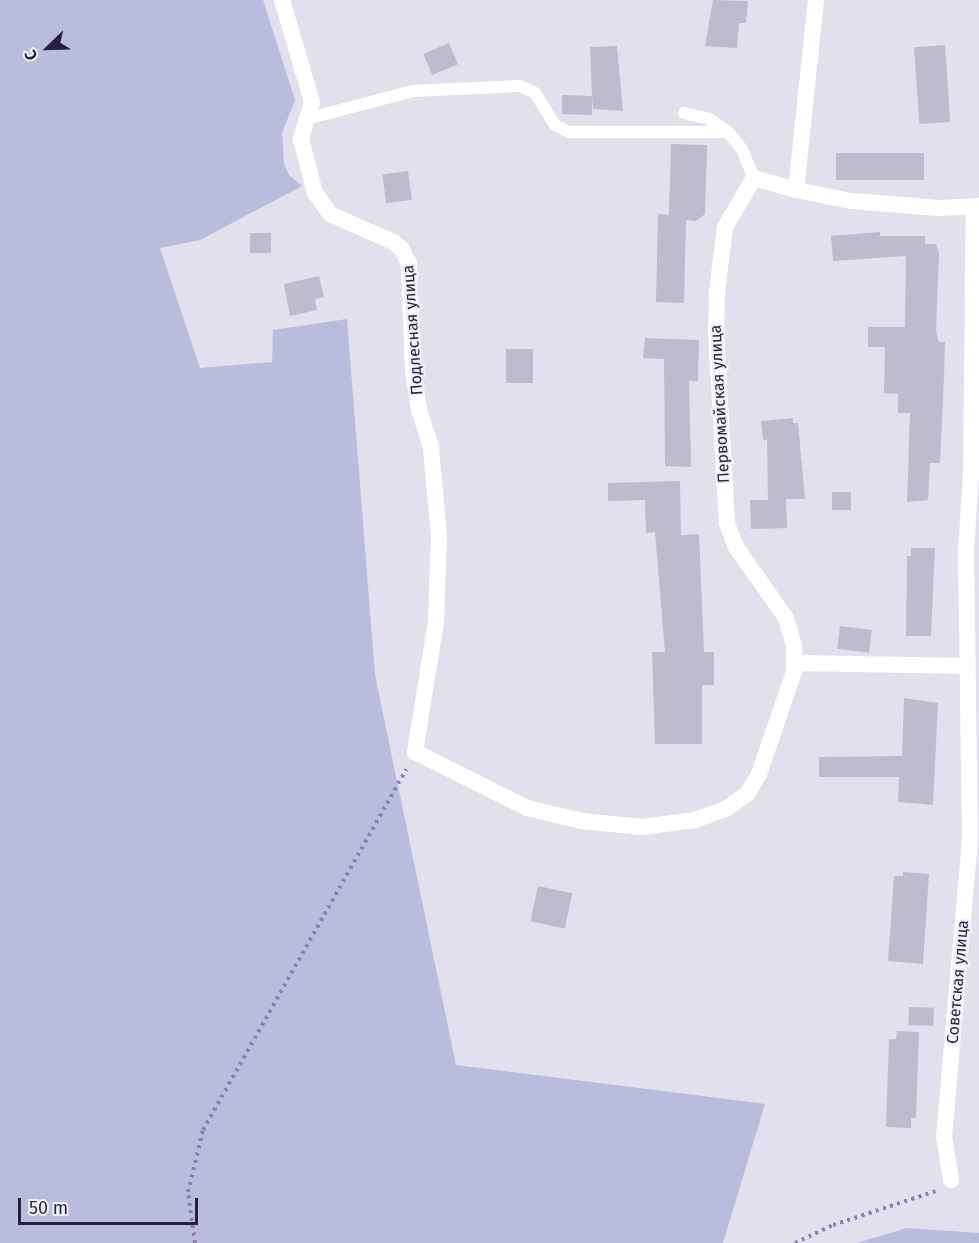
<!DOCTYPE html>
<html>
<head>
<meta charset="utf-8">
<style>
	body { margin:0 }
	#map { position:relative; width:979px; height:1243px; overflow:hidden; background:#e2e0ec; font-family:"Fira Sans",sans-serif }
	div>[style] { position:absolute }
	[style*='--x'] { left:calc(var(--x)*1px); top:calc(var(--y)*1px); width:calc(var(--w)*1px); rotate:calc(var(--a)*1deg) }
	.green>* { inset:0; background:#b8bdde }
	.building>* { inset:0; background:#bebccc; transform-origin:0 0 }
	.path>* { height:4px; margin-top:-2px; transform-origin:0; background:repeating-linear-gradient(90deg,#8d7fb1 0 3px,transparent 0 7.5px) }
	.service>* { height:12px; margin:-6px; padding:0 6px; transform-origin:6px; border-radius:6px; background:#fff }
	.minor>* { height:16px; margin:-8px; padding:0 8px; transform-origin:8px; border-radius:8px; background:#fff }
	span { translate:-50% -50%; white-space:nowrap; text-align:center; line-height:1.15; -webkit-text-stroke:5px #f1f1f8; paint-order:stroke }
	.street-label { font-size:16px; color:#29203d }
	.north { position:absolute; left:18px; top:18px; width:60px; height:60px; -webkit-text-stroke:4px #f1f1f8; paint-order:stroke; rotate:247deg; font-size:16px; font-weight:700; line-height:24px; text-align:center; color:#29203d }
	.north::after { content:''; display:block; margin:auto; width:21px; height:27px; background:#29203d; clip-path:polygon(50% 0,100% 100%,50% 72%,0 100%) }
	.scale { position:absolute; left:18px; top:1198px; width:180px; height:27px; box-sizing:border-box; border:3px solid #29203d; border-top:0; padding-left:8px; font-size:18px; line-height:21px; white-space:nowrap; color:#29203d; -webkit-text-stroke:4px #f1f1f8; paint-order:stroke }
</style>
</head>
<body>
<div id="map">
	<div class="green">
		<div style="clip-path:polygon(0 0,263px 0,295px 100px,282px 133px,284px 164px,289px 175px,302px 186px,200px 240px,160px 248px,200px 368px,272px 362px,273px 330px,347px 319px,375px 675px,456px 1065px,765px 1104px,723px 1243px,0 1243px)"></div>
		<div style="clip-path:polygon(907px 1228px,979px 1233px,979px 1243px,857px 1243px)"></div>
	</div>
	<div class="building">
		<div style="clip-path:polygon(713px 0,748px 1px,746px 23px,739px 23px,737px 48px,705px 46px)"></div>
		<div style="left:449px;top:43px;width:23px;height:28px;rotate:67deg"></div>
		<div style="left:945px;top:45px;width:77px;height:31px;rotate:86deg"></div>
		<div style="clip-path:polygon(617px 46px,623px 111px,593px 109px,592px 96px,592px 115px,562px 114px,562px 95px,592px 96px,590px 47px)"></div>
		<div style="clip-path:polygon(671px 144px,707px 145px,705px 214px,696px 221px,686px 220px,684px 303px,656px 302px,658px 214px,669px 215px)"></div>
		<div style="left:924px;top:153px;width:27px;height:88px;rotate:90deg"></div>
		<div style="left:408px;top:171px;width:29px;height:26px;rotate:82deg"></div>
		<div style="clip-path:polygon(880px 232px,880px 236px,925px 236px,925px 244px,936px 244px,939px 253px,936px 331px,939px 342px,945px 342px,944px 377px,940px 463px,930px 463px,928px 500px,907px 502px,910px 413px,898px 413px,898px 394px,884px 393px,885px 347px,868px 347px,868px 327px,905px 327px,906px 256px,833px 261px,831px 236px)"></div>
		<div style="left:250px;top:233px;width:21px;height:20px"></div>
		<div style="clip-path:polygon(319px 276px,324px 297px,315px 299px,317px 310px,290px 316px,284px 284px)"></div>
		<div style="clip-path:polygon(645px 338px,699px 340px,698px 381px,689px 381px,691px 467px,665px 466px,664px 359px,643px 358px)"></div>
		<div style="left:506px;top:349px;width:27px;height:34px"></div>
		<div style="clip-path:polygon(793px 418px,793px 423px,798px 423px,805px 499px,786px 499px,787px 528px,751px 529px,750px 500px,768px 500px,767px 440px,763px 440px,761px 421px)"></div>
		<div style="clip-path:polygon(680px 481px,681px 535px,699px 534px,704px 652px,714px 652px,714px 685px,702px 685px,702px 744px,655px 744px,652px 652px,665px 652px,655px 532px,646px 533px,645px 500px,608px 501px,608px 483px)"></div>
		<div style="left:832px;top:492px;width:19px;height:18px"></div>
		<div style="clip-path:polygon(911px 548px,935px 548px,931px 636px,906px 636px,907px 556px,911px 556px)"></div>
		<div style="left:840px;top:626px;width:32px;height:23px;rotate:7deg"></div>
		<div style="clip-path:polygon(904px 698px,938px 703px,933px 805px,898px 802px,899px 777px,819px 777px,819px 757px,902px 756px)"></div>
		<div style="clip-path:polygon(903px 872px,929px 874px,923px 964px,888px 961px,894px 876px,903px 876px)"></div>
		<div style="left:538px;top:886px;width:35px;height:36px;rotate:12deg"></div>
		<div style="left:909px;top:1007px;width:25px;height:18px;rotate:2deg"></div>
		<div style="clip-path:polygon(897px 1031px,919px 1032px,916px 1118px,911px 1118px,911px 1128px,886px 1127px,889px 1039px,896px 1039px)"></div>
	</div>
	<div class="path">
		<div style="--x:195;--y:1243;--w:51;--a:-97.8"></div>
		<div style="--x:188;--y:1192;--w:64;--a:-76.4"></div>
		<div style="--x:203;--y:1130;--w:414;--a:-60.6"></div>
		<div style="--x:795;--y:1243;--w:42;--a:-25.3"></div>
		<div style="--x:833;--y:1225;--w:108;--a:-18.3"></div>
	</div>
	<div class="service">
		<div style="--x:684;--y:113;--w:26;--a:13"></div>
		<div style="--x:709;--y:119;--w:23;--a:34"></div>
		<div style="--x:728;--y:132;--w:22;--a:51"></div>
		<div style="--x:742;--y:149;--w:31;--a:68"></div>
		<div style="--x:310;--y:118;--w:106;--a:-14.7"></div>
		<div style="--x:413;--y:91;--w:107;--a:-2.7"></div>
		<div style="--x:520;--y:86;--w:17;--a:25"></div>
		<div style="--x:535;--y:93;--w:38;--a:58"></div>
		<div style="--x:555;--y:125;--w:16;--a:27"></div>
		<div style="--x:569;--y:132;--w:159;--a:0"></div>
	</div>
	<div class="minor">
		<div style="--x:282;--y:0;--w:106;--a:73.6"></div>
		<div style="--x:312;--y:102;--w:39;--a:107"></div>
		<div style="--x:301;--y:139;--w:56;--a:75.5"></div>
		<div style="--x:315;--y:193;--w:26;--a:54"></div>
		<div style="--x:330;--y:214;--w:69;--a:24"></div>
		<div style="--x:393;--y:242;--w:11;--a:38"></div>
		<div style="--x:402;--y:249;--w:17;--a:65"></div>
		<div style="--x:409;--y:264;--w:107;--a:87.9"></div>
		<div style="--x:413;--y:371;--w:39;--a:81"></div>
		<div style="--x:419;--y:410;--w:40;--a:72"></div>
		<div style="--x:431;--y:448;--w:88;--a:84.8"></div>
		<div style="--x:439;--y:536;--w:85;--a:92"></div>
		<div style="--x:436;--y:621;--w:133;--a:99.1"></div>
		<div style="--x:415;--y:752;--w:125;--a:26.6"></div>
		<div style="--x:527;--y:808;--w:57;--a:13.3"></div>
		<div style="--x:582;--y:821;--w:60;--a:5.7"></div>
		<div style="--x:642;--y:827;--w:53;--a:-7.5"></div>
		<div style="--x:695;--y:820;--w:33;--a:-20"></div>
		<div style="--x:726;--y:809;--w:26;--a:-36"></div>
		<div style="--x:747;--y:794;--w:23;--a:-59"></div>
		<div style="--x:759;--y:774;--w:108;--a:-71.1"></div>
		<div style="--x:794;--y:672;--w:26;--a:-90"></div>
		<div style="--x:794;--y:646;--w:29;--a:-106"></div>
		<div style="--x:786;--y:618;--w:87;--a:-125.2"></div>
		<div style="--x:736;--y:547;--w:26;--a:-111"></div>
		<div style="--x:727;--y:523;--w:189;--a:-93.3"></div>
		<div style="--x:716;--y:334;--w:42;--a:-88.6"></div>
		<div style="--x:717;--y:292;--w:65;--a:-83"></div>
		<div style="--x:725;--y:227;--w:57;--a:-59.4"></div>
		<div style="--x:754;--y:178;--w:44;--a:15.9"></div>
		<div style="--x:796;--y:190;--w:191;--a:-84"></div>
		<div style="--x:796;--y:190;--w:56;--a:11.3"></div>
		<div style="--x:851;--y:201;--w:88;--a:4.5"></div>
		<div style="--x:939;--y:208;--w:40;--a:-2.9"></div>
		<div style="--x:795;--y:663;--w:172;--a:1"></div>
		<div style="--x:951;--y:1180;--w:44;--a:-99.2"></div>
		<div style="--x:944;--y:1137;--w:300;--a:-85"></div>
		<div style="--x:970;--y:838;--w:287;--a:-90.8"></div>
		<div style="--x:966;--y:551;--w:77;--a:-86.3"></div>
		<div style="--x:971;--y:474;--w:267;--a:-89.4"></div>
	</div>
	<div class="street-label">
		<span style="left:413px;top:330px;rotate:-94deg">Подлесная улица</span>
		<span style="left:720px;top:404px;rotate:-93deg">Первомайская улица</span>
		<span style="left:958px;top:982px;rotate:-85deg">Советская улица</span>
	</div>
	<div class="north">С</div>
	<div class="scale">50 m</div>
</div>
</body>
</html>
